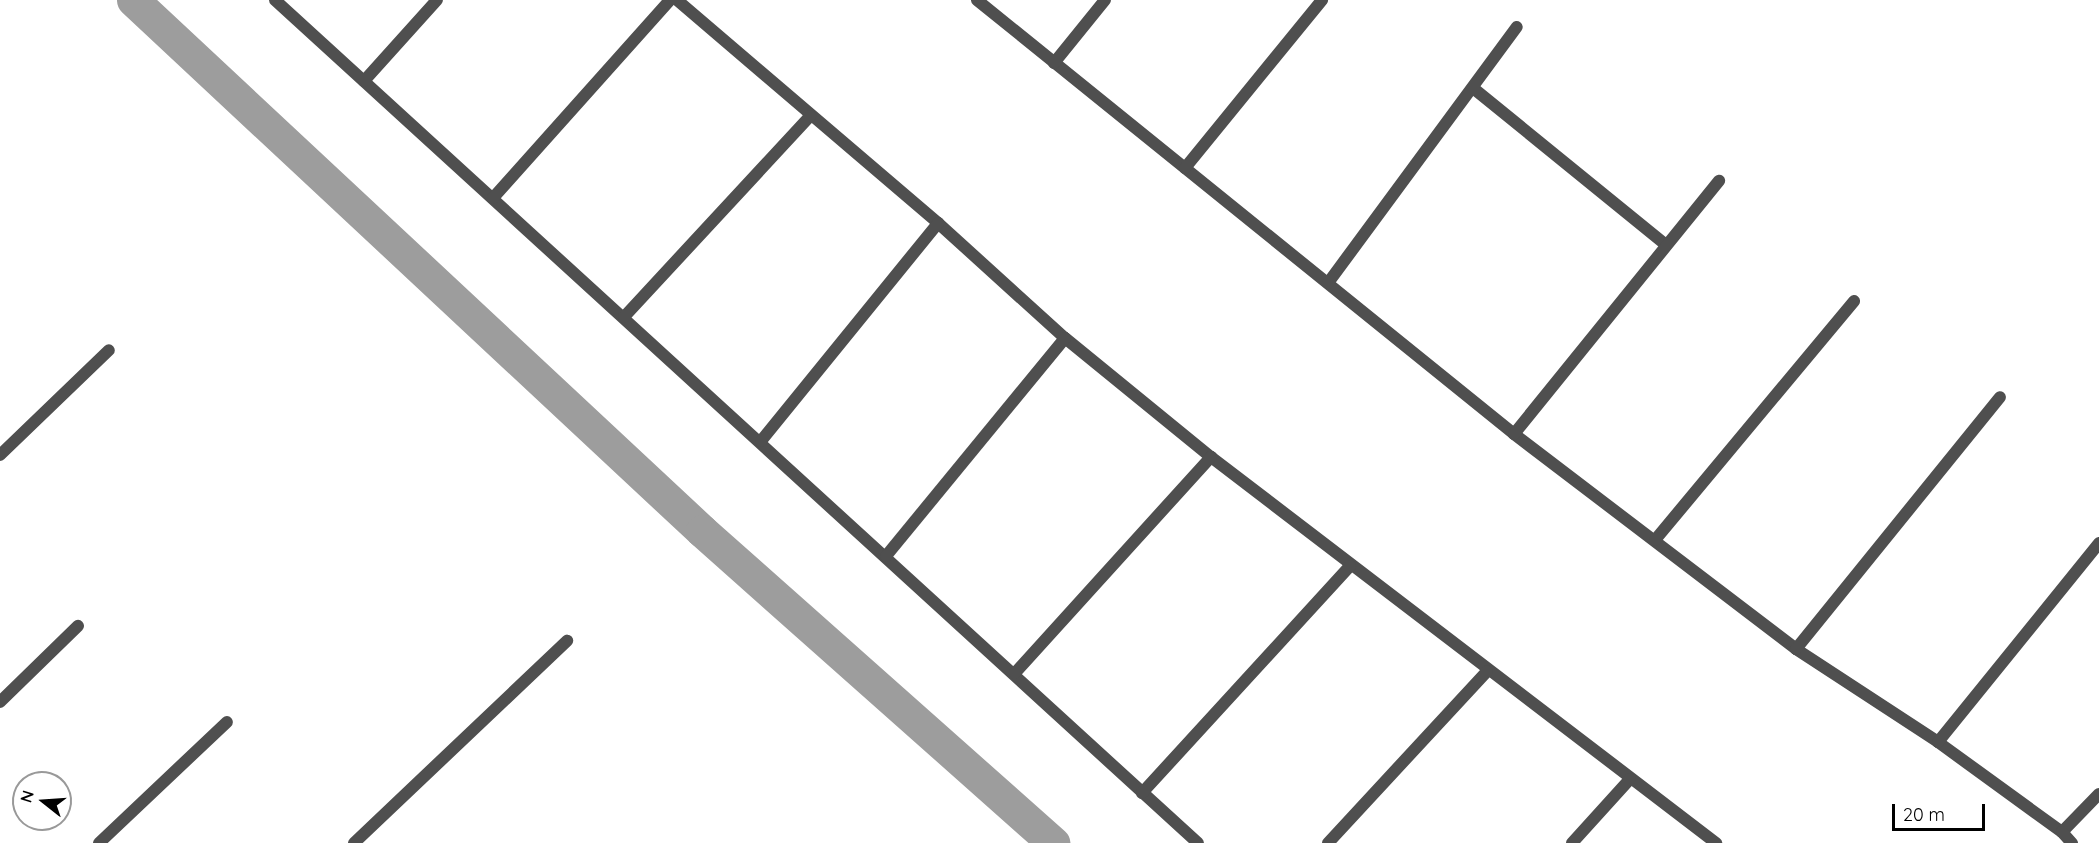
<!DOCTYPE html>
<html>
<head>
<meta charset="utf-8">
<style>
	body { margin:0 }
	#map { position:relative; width:2099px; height:843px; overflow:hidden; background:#fff; font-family:Quicksand,sans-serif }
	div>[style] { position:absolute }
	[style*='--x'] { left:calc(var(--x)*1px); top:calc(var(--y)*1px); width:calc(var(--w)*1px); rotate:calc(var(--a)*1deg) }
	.canal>* { height:33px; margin:-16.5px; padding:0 16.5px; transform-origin:16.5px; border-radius:16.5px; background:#9d9d9d }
	.street>* { height:12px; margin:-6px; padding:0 6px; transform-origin:6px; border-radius:6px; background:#4f4f4f }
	span { translate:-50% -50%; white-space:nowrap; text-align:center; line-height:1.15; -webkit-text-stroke:4.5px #fff; paint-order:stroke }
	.north { position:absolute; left:12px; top:771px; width:60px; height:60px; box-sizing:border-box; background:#fff; border:2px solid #999; border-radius:50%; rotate:287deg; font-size:16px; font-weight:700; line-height:24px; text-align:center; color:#000 }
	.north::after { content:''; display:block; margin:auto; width:21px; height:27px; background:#000; clip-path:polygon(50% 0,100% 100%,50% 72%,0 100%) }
	.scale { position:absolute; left:1892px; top:804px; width:93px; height:27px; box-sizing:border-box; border:3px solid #000; border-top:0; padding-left:8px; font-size:18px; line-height:21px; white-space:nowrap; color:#000; -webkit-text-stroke:4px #fff; paint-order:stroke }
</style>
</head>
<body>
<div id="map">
	<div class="canal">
		<div style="--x:133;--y:0;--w:778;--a:43.02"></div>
		<div style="--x:702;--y:531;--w:470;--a:41.6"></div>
	</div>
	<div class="street">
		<div style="--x:275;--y:0;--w:1250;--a:42.41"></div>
		<div style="--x:677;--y:0;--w:343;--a:40.5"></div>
		<div style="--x:938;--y:223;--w:171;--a:42.2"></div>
		<div style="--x:1065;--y:338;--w:188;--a:39.2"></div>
		<div style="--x:1211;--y:457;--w:636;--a:37.39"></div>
		<div style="--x:977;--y:0;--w:690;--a:38.94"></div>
		<div style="--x:1514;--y:434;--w:355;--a:37.3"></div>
		<div style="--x:1796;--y:649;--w:170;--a:33.2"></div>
		<div style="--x:1938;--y:742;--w:153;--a:36"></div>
		<div style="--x:2062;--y:832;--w:53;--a:-45.8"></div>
		<div style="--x:1054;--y:63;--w:81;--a:-51"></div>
		<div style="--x:364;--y:81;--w:109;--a:-48"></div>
		<div style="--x:1473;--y:88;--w:249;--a:39.1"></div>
		<div style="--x:1185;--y:168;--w:217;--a:-50.8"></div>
		<div style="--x:493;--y:198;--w:266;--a:-48.2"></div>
		<div style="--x:1328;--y:283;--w:318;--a:-53.6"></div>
		<div style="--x:624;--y:317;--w:274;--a:-47.2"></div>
		<div style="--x:1514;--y:434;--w:326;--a:-51"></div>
		<div style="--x:761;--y:441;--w:281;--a:-50.9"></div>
		<div style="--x:0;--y:455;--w:151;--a:-43.9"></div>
		<div style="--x:1655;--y:540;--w:311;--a:-50.2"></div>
		<div style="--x:886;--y:556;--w:282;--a:-50.6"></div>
		<div style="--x:1796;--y:649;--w:324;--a:-51"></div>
		<div style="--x:1015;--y:673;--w:292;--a:-47.8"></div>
		<div style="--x:0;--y:702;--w:109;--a:-44.3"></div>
		<div style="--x:1938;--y:742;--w:256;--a:-51"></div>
		<div style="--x:1142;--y:793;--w:308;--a:-47.5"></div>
		<div style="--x:2062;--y:832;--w:15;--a:48"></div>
		<div style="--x:99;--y:843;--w:176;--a:-43.4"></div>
		<div style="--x:354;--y:843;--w:294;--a:-43.5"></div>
		<div style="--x:1328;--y:843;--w:234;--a:-47.2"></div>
		<div style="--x:1572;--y:843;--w:86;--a:-47.8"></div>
	</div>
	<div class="north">N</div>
	<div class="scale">20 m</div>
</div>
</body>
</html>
